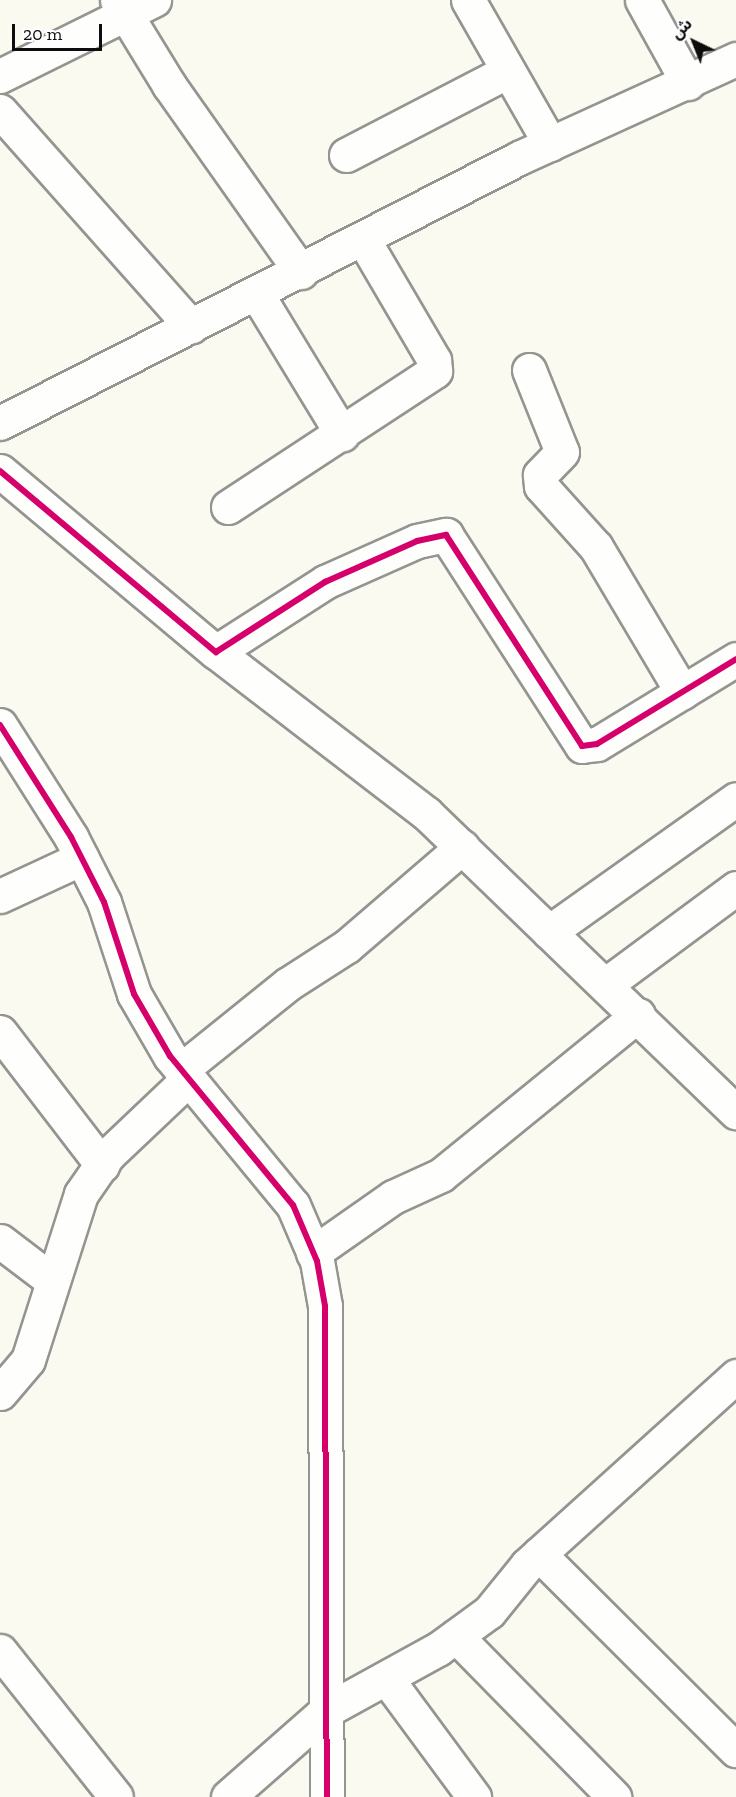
<!DOCTYPE html>
<html>
<head>
<meta charset="utf-8">
<style>
	body { margin:0 }
	#map { position:relative; width:736px; height:1797px; overflow:hidden; background:#fbfaf1; font-family:"Zilla Slab","Noto Sans Arabic",serif }
	div>[style] { position:absolute }
	[style*='--x'] { left:calc(var(--x)*1px); top:calc(var(--y)*1px); width:calc(var(--w)*1px); rotate:calc(var(--a)*1deg) }
	.roads { filter:drop-shadow(2px 0 #949490) drop-shadow(-2px 0 #949490) drop-shadow(0 2px #949490) drop-shadow(0 -2px #949490) }
	.minor>* { height:33px; margin:-16.5px; padding:0 16.5px; transform-origin:16.5px; border-radius:16.5px; background:#fefefd }
	.cycleway>* { height:6px; margin:-3px; padding:0 3px; transform-origin:3px; border-radius:3px; background:#d6006c }
	span { translate:-50% -50%; white-space:nowrap; text-align:center; line-height:1.15; -webkit-text-stroke:6px #fff; paint-order:stroke }
	.north { position:absolute; left:664px; top:12px; width:60px; height:60px; -webkit-text-stroke:4px #fff; paint-order:stroke; rotate:317deg; font-size:16px; font-weight:700; line-height:24px; text-align:center; color:#0d0d0d }
	.north::after { content:''; display:block; margin:auto; width:21px; height:27px; background:#0d0d0d; clip-path:polygon(50% 0,100% 100%,50% 72%,0 100%) }
	.scale { position:absolute; left:12px; top:24px; width:90px; height:27px; box-sizing:border-box; border:3px solid #0d0d0d; border-top:0; padding-left:8px; font-size:18px; line-height:21px; white-space:nowrap; color:#0d0d0d; -webkit-text-stroke:4px #fff; paint-order:stroke }
</style>
</head>
<body>
<div id="map">
	<div class="roads">
		<div class="minor">
			<div style="--x:117;--y:0;--w:100;--a:58.5"></div>
			<div style="--x:169;--y:85;--w:229;--a:54.8"></div>
			<div style="--x:468;--y:0;--w:166;--a:60.3"></div>
			<div style="--x:642;--y:0;--w:95;--a:61"></div>
			<div style="--x:0;--y:76;--w:172;--a:-26.3"></div>
			<div style="--x:0;--y:111;--w:288;--a:48.4"></div>
			<div style="--x:346;--y:155;--w:182;--a:-27.4"></div>
			<div style="--x:258;--y:296;--w:162;--a:58.7"></div>
			<div style="--x:529;--y:370;--w:88;--a:68.1"></div>
			<div style="--x:562;--y:452;--w:32;--a:134"></div>
			<div style="--x:540;--y:475;--w:11;--a:85"></div>
			<div style="--x:541;--y:486;--w:82;--a:48"></div>
			<div style="--x:596;--y:547;--w:169;--a:59.3"></div>
			<div style="--x:0;--y:423;--w:583;--a:-27.05"></div>
			<div style="--x:519;--y:158;--w:239;--a:-24.5"></div>
			<div style="--x:0;--y:471;--w:282;--a:40"></div>
			<div style="--x:216;--y:652;--w:130;--a:-32.7"></div>
			<div style="--x:325;--y:582;--w:101;--a:-24"></div>
			<div style="--x:417;--y:541;--w:30;--a:-12"></div>
			<div style="--x:446;--y:535;--w:251;--a:57.2"></div>
			<div style="--x:582;--y:746;--w:15;--a:-8"></div>
			<div style="--x:597;--y:744;--w:163;--a:-31.4"></div>
			<div style="--x:228;--y:507;--w:248;--a:-33.3"></div>
			<div style="--x:435;--y:371;--w:11;--a:-95"></div>
			<div style="--x:434;--y:360;--w:140;--a:-120.4"></div>
			<div style="--x:216;--y:652;--w:265;--a:37.5"></div>
			<div style="--x:426;--y:813;--w:431;--a:44"></div>
			<div style="--x:0;--y:725;--w:133;--a:57.6"></div>
			<div style="--x:71;--y:837;--w:73;--a:63.1"></div>
			<div style="--x:104;--y:902;--w:97;--a:71.9"></div>
			<div style="--x:134;--y:994;--w:72;--a:59.9"></div>
			<div style="--x:170;--y:1056;--w:193;--a:50.5"></div>
			<div style="--x:293;--y:1205;--w:61;--a:66.8"></div>
			<div style="--x:317;--y:1261;--w:46;--a:79.9"></div>
			<div style="--x:325;--y:1306;--w:491;--a:89.8"></div>
			<div style="--x:0;--y:896;--w:90;--a:-24.9"></div>
			<div style="--x:549;--y:932;--w:229;--a:-35.4"></div>
			<div style="--x:605;--y:985;--w:163;--a:-36.5"></div>
			<div style="--x:0;--y:1032;--w:168;--a:52.5"></div>
			<div style="--x:181;--y:1070;--w:137;--a:-38.8"></div>
			<div style="--x:288;--y:984;--w:70;--a:-32.8"></div>
			<div style="--x:347;--y:946;--w:152;--a:-40.7"></div>
			<div style="--x:0;--y:1241;--w:63;--a:37.2"></div>
			<div style="--x:313;--y:1253;--w:98;--a:-35"></div>
			<div style="--x:393;--y:1197;--w:53;--a:-24.6"></div>
			<div style="--x:441;--y:1175;--w:254;--a:-39.1"></div>
			<div style="--x:0;--y:1393;--w:43;--a:-49.7"></div>
			<div style="--x:28;--y:1360;--w:174;--a:-72.3"></div>
			<div style="--x:81;--y:1194;--w:47;--a:-55.3"></div>
			<div style="--x:108;--y:1155;--w:110;--a:-43.5"></div>
			<div style="--x:539;--y:1554;--w:278;--a:44.9"></div>
			<div style="--x:456;--y:1636;--w:226;--a:45.5"></div>
			<div style="--x:0;--y:1651;--w:186;--a:51.5"></div>
			<div style="--x:387;--y:1679;--w:147;--a:53.6"></div>
			<div style="--x:228;--y:1797;--w:132;--a:-41.3"></div>
			<div style="--x:327;--y:1710;--w:127;--a:-28.8"></div>
			<div style="--x:438;--y:1649;--w:63;--a:-36"></div>
			<div style="--x:489;--y:1612;--w:60;--a:-51"></div>
			<div style="--x:527;--y:1565;--w:282;--a:-42.1"></div>
		</div>
	</div>
	<div class="cycleway">
		<div style="--x:0;--y:471;--w:282;--a:40"></div>
		<div style="--x:216;--y:652;--w:130;--a:-32.7"></div>
		<div style="--x:325;--y:582;--w:101;--a:-24"></div>
		<div style="--x:417;--y:541;--w:30;--a:-12"></div>
		<div style="--x:446;--y:535;--w:251;--a:57.2"></div>
		<div style="--x:582;--y:746;--w:15;--a:-8"></div>
		<div style="--x:597;--y:744;--w:163;--a:-31.4"></div>
		<div style="--x:0;--y:725;--w:133;--a:57.6"></div>
		<div style="--x:71;--y:837;--w:73;--a:63.1"></div>
		<div style="--x:104;--y:902;--w:97;--a:71.9"></div>
		<div style="--x:134;--y:994;--w:72;--a:59.9"></div>
		<div style="--x:170;--y:1056;--w:193;--a:50.5"></div>
		<div style="--x:293;--y:1205;--w:61;--a:66.8"></div>
		<div style="--x:317;--y:1261;--w:46;--a:79.9"></div>
		<div style="--x:325;--y:1306;--w:491;--a:89.8"></div>
	</div>
	<div class="north">ش</div>
	<div class="scale">20 m</div>
</div>
</body>
</html>
